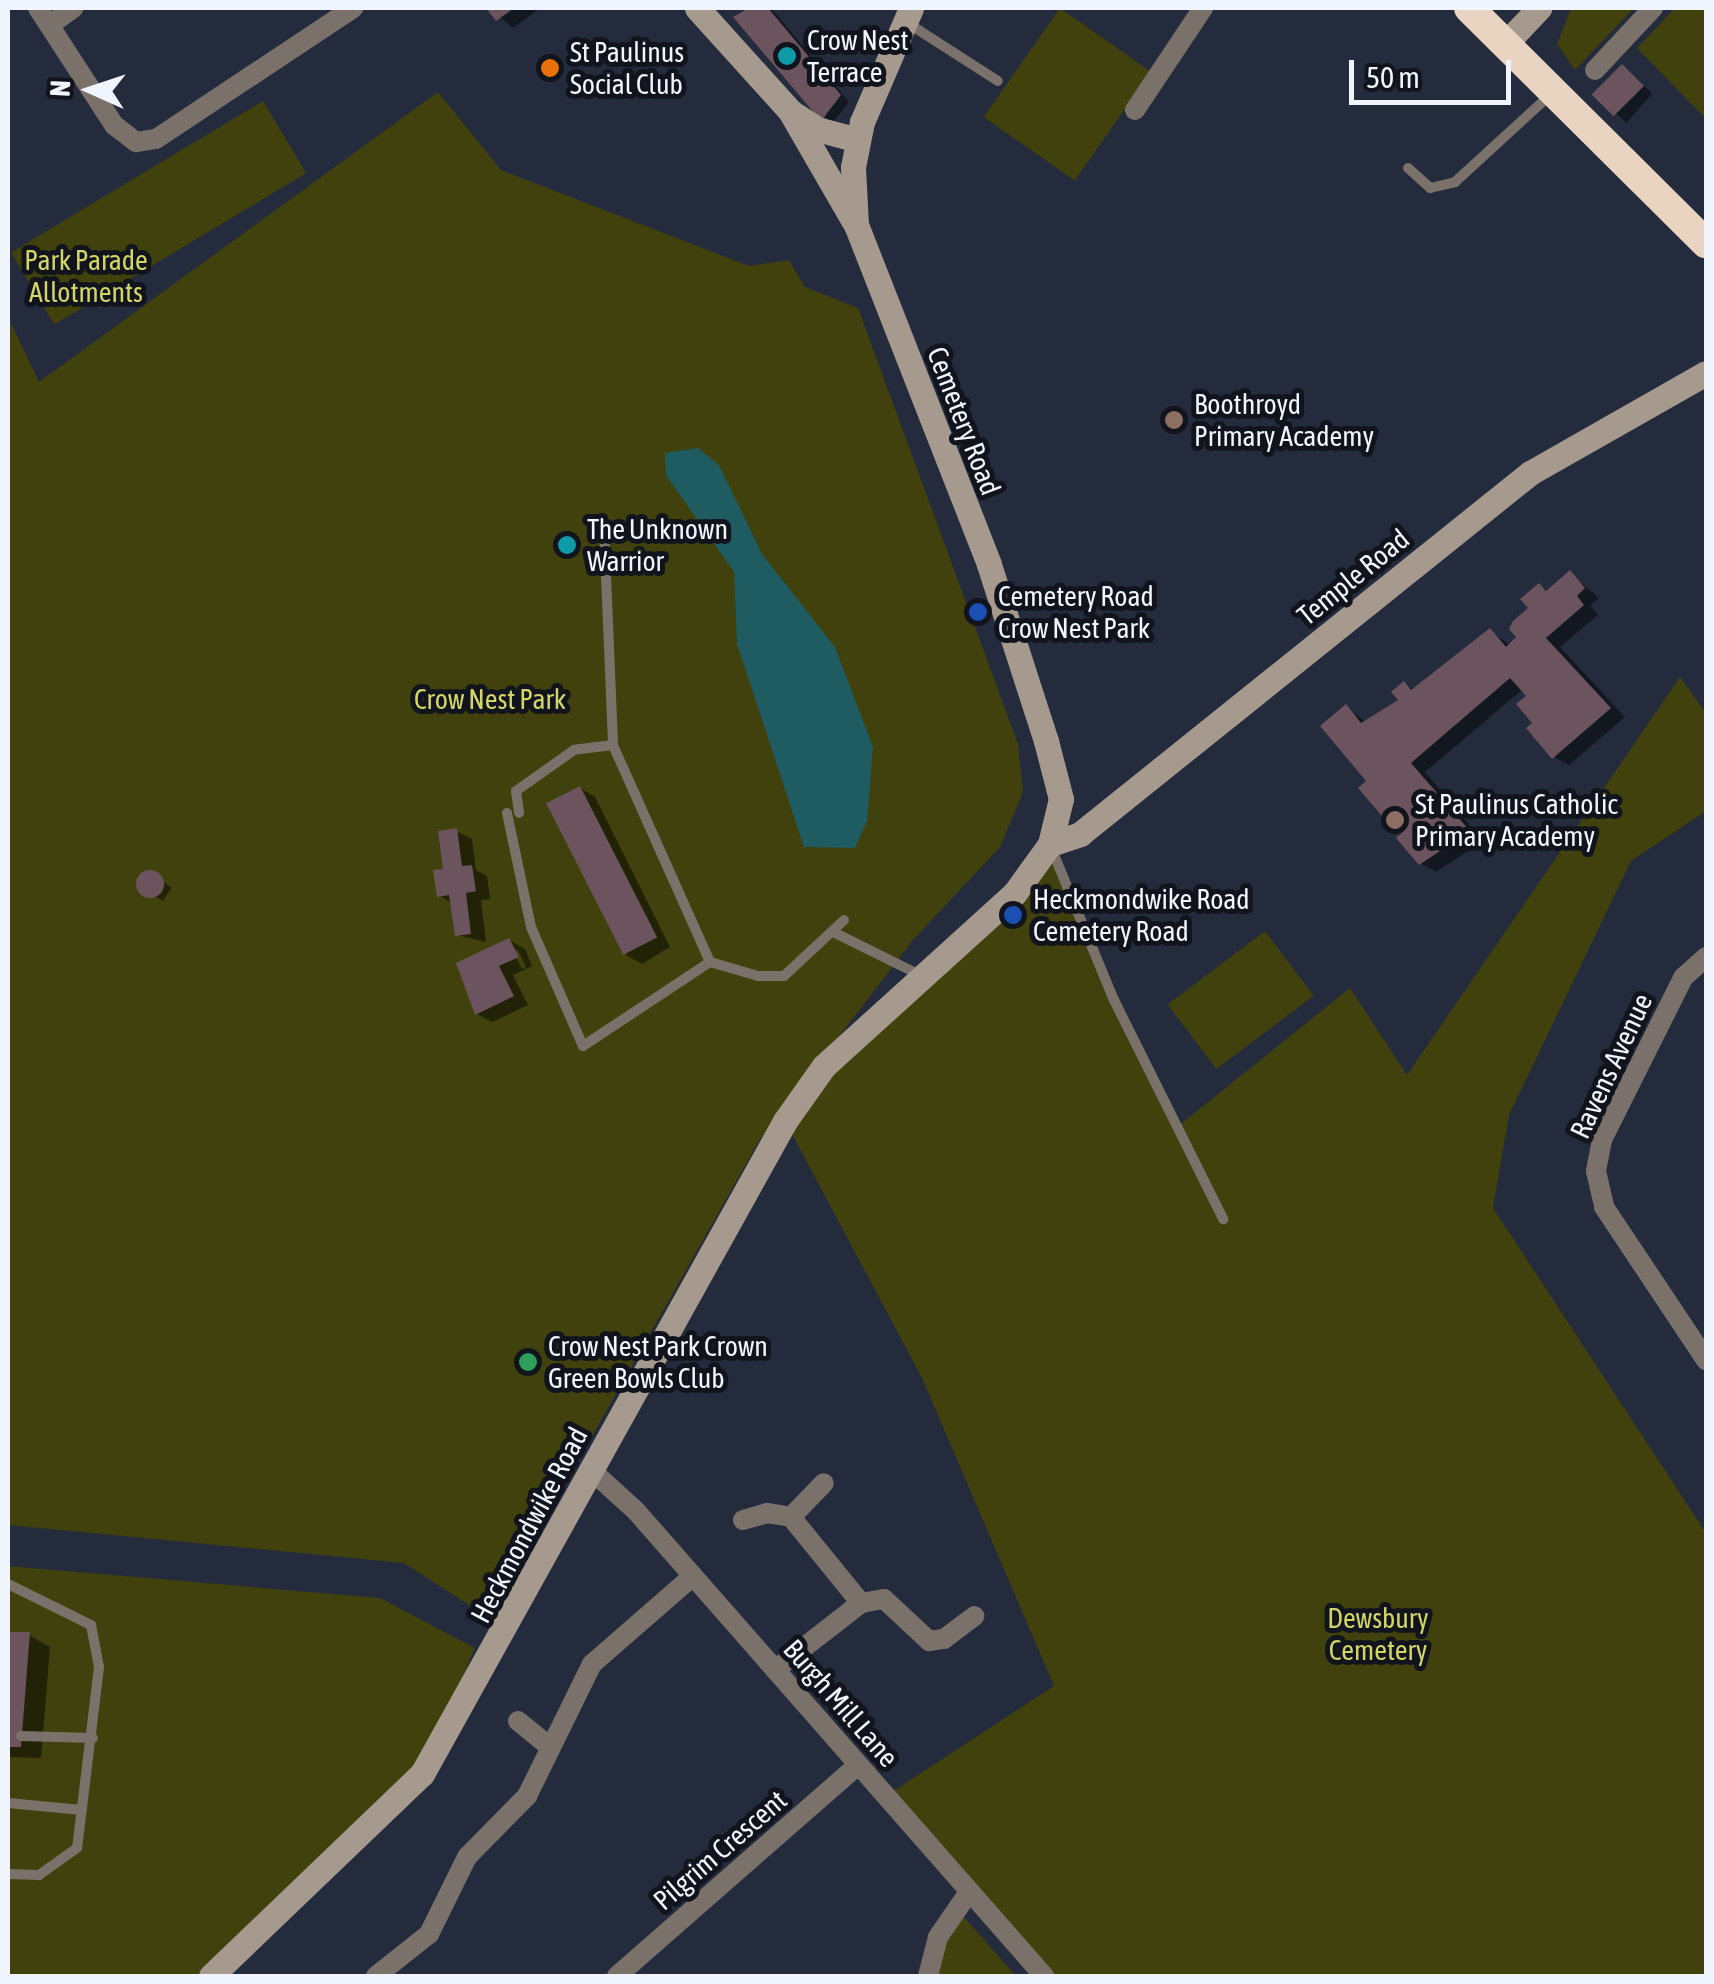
<!DOCTYPE html>
<html>
<head>
<meta charset="utf-8">
<style>
	body { margin:0 }
	#map { position:relative; width:1714px; height:1984px; overflow:hidden; background:#242b3d; font-family:"Asap Condensed",sans-serif }
	div>[style] { position:absolute }
	[style*='--x'] { left:calc(var(--x)*1px); top:calc(var(--y)*1px); width:calc(var(--w)*1px); rotate:calc(var(--a)*1deg) }
	.green>* { inset:0; background:#40410c; transform-origin:0 0 }
	.water>* { inset:0; background:#1e5c61 }
	.shadow>* { inset:0; background:#0007; transform-origin:0 0 }
	.building>* { inset:0; background:#6b545d; transform-origin:0 0 }
	.round { border-radius:50% }
	.lane>* { height:10px; margin:-5px; padding:0 5px; transform-origin:5px; border-radius:5px; background:#7a726a }
	.street>* { height:20px; margin:-10px; padding:0 10px; transform-origin:10px; border-radius:10px; background:#7a726a }
	.secondary>* { height:25px; margin:-12.5px; padding:0 12.5px; transform-origin:12.5px; border-radius:12.5px; background:#a69a8e }
	.highway>* { height:30px; margin:-15px; padding:0 15px; transform-origin:15px; border-radius:15px; background:#e8d4c1 }
	.dots>* { width:28px; height:28px; translate:-50% -50%; box-sizing:border-box; border:5px solid #11141c; border-radius:50% }
	span { translate:-50% -50%; white-space:nowrap; text-align:center; line-height:1.15; -webkit-text-stroke:10px #11141c; paint-order:stroke }
	.poi-label { font-size:28px; color:#f1f5fe }
	.left { translate:0 -50%; text-align:left }
	.park-label { font-size:28px; color:#d3d567 }
	.street-label { font-size:28px; color:#f1f5fe }
	.frame { position:absolute; inset:0; border:10px solid #f1f5fe; pointer-events:none }
	.north { position:absolute; left:40px; top:40px; width:100px; height:100px; -webkit-text-stroke:8px #11141c; paint-order:stroke; rotate:273deg; font-size:28px; font-weight:700; line-height:40px; text-align:center; color:#f1f5fe }
	.north::after { content:''; display:block; margin:auto; width:35px; height:45px; background:#f1f5fe; clip-path:polygon(50% 0,100% 100%,50% 72%,0 100%) }
	.scale { position:absolute; left:1349px; top:60px; width:162px; height:45px; box-sizing:border-box; border:5px solid #f1f5fe; border-top:0; padding-left:12px; font-size:30px; line-height:35px; white-space:nowrap; color:#f1f5fe; -webkit-text-stroke:8px #11141c; paint-order:stroke }
</style>
</head>
<body>
<div id="map">
	<div class="green">
		<div style="left:1060px;top:8px;width:111px;height:133px;rotate:35deg"></div>
		<div style="clip-path:polygon(1571px 8px,1634px 8px,1575px 70px,1557px 44px)"></div>
		<div style="clip-path:polygon(1675px 8px,1706px 8px,1706px 119px,1637px 48px)"></div>
		<div style="clip-path:polygon(438px 92px,501px 170px,749px 266px,789px 260px,805px 287px,858px 308px,1018px 744px,1023px 792px,1000px 847px,913px 940px,759px 1141px,489px 1618px,404px 1563px,8px 1525px,8px 317px,39px 382px)"></div>
		<div style="left:263px;top:101px;width:84px;height:294px;rotate:59deg"></div>
		<div style="clip-path:polygon(1680px 677px,1706px 713px,1706px 811px,1631px 861px,1509px 1115px,1493px 1208px,1706px 1533px,1706px 1976px,1044px 1976px,886px 1796px,1054px 1686px,922px 1378px,785px 1121px,1050px 844px,1177px 1127px,1350px 988px,1407px 1075px)"></div>
		<div style="left:1265px;top:931px;width:81px;height:122px;rotate:53deg"></div>
		<div style="clip-path:polygon(8px 1566px,380px 1598px,475px 1648px,422px 1774px,211px 1976px,8px 1976px)"></div>
		<div style="clip-path:polygon(964px 1917px,1016px 1976px,937px 1976px,948px 1937px)"></div>
	</div>
	<div class="water">
		<div style="clip-path:polygon(698px 448px,719px 465px,762px 554px,835px 647px,873px 747px,867px 821px,855px 848px,804px 847px,737px 644px,734px 572px,666px 475px,665px 453px)"></div>
	</div>
	<div class="shadow">
		<div style="clip-path:polygon(489px 8px,540px 8px,513px 28px)"></div>
		<div style="clip-path:polygon(754px 8px,771px 8px,849px 102px,832px 124px,737px 18px)"></div>
		<div style="left:1622px;top:67px;width:40px;height:39px;rotate:41deg"></div>
		<div style="clip-path:polygon(1570px 573px,1599px 598px,1590px 605px,1598px 615px,1560px 647px,1625px 717px,1569px 765px,1554px 757px,1523px 689px,1425px 772px,1483px 841px,1436px 872px,1420px 863px,1408px 831px,1389px 820px,1346px 707px,1367px 723px,1402px 701px,1404px 684px,1415px 691px,1490px 631px,1511px 646px,1539px 586px,1549px 591px)"></div>
		<div style="clip-path:polygon(580px 788px,595px 797px,670px 947px,642px 964px,626px 955px)"></div>
		<div style="clip-path:polygon(456px 831px,472px 839px,476px 870px,487px 876px,490px 899px,481px 900px,486px 942px,457px 935px,453px 904px,439px 895px)"></div>
		<div style="left:149px;top:873px;width:27px;height:16px;rotate:33deg"></div>
		<div style="clip-path:polygon(evenodd,509px 940px,525px 949px,532px 966px,513px 975px,528px 1005px,492px 1022px,477px 1014px,509px 940px,512px 950px,518px 950px,526px 967px,522px 969px,512px 950px)"></div>
		<div style="clip-path:polygon(8px 1634px,29px 1635px,50px 1647px,41px 1758px,8px 1757px)"></div>
	</div>
	<div class="building">
		<div style="clip-path:polygon(486px 8px,514px 8px,496px 21px)"></div>
		<div style="clip-path:polygon(749px 8px,768px 8px,841px 95px,821px 121px,733px 17px)"></div>
		<div style="left:1622px;top:64px;width:31px;height:43px;rotate:45deg"></div>
		<div style="clip-path:polygon(1570px 570px,1585px 588px,1577px 596px,1584px 605px,1546px 638px,1611px 708px,1552px 759px,1526px 728px,1532px 723px,1516px 704px,1526px 696px,1510px 678px,1411px 763px,1470px 831px,1419px 865px,1396px 838px,1405px 830px,1394px 817px,1387px 822px,1358px 788px,1366px 781px,1320px 726px,1346px 704px,1361px 723px,1398px 700px,1391px 692px,1404px 681px,1411px 690px,1490px 628px,1506px 647px,1516px 637px,1509px 629px,1513px 621px,1528px 608px,1520px 599px,1539px 583px,1546px 591px)"></div>
		<div style="left:580px;top:786px;width:170px;height:38px;rotate:63deg"></div>
		<div style="clip-path:polygon(457px 828px,462px 866px,472px 865px,476px 891px,466px 893px,471px 934px,455px 936px,449px 895px,437px 897px,433px 870px,443px 869px,438px 831px)"></div>
		<div class="round" style="left:136px;top:870px;width:28px;height:28px"></div>
		<div style="clip-path:polygon(509px 938px,519px 957px,499px 966px,514px 996px,475px 1015px,456px 963px)"></div>
		<div style="clip-path:polygon(8px 1632px,30px 1632px,21px 1747px,8px 1747px)"></div>
	</div>
	<div class="lane">
		<div style="--x:906;--y:22;--w:109;--a:32.7"></div>
		<div style="--x:1408;--y:168;--w:30;--a:42"></div>
		<div style="--x:1430;--y:188;--w:26;--a:-13"></div>
		<div style="--x:1455;--y:182;--w:129;--a:-42.5"></div>
		<div style="--x:604;--y:528;--w:217;--a:87.6"></div>
		<div style="--x:507;--y:813;--w:116;--a:78.1"></div>
		<div style="--x:531;--y:927;--w:130;--a:66.4"></div>
		<div style="--x:583;--y:1046;--w:152;--a:-33.5"></div>
		<div style="--x:710;--y:962;--w:238;--a:-114.1"></div>
		<div style="--x:613;--y:745;--w:39;--a:173"></div>
		<div style="--x:574;--y:750;--w:71;--a:144.7"></div>
		<div style="--x:516;--y:791;--w:22;--a:82"></div>
		<div style="--x:1050;--y:845;--w:168;--a:67.6"></div>
		<div style="--x:1114;--y:1000;--w:245;--a:63.5"></div>
		<div style="--x:833;--y:932;--w:99;--a:26.3"></div>
		<div style="--x:710;--y:962;--w:50;--a:16.3"></div>
		<div style="--x:758;--y:976;--w:26;--a:0"></div>
		<div style="--x:784;--y:976;--w:82;--a:-43"></div>
		<div style="--x:8;--y:1584;--w:93;--a:26.3"></div>
		<div style="--x:91;--y:1625;--w:43;--a:79.2"></div>
		<div style="--x:99;--y:1667;--w:182;--a:96.9"></div>
		<div style="--x:77;--y:1848;--w:47;--a:144.6"></div>
		<div style="--x:39;--y:1875;--w:31;--a:-178"></div>
		<div style="--x:21;--y:1736;--w:72;--a:1.6"></div>
		<div style="--x:8;--y:1803;--w:74;--a:5.4"></div>
	</div>
	<div class="street">
		<div style="--x:38;--y:8;--w:140;--a:57"></div>
		<div style="--x:114;--y:125;--w:28;--a:38"></div>
		<div style="--x:136;--y:142;--w:20;--a:-9"></div>
		<div style="--x:156;--y:139;--w:237;--a:-33.6"></div>
		<div style="--x:50;--y:25;--w:29;--a:-36"></div>
		<div style="--x:1595;--y:70;--w:85;--a:-46.9"></div>
		<div style="--x:1135;--y:110;--w:123;--a:-56.3"></div>
		<div style="--x:1706;--y:957;--w:31;--a:138"></div>
		<div style="--x:1683;--y:978;--w:181;--a:116.6"></div>
		<div style="--x:1602;--y:1140;--w:32;--a:101"></div>
		<div style="--x:1596;--y:1171;--w:37;--a:77"></div>
		<div style="--x:1604;--y:1207;--w:184;--a:56.3"></div>
		<div style="--x:592;--y:1471;--w:59;--a:42.3"></div>
		<div style="--x:636;--y:1511;--w:619;--a:48.74"></div>
		<div style="--x:791;--y:1517;--w:47;--a:-45.9"></div>
		<div style="--x:743;--y:1520;--w:25;--a:-16"></div>
		<div style="--x:767;--y:1513;--w:24;--a:9"></div>
		<div style="--x:791;--y:1517;--w:111;--a:50.9"></div>
		<div style="--x:861;--y:1603;--w:109;--a:142.1"></div>
		<div style="--x:861;--y:1603;--w:23;--a:-10"></div>
		<div style="--x:884;--y:1599;--w:62;--a:43"></div>
		<div style="--x:929;--y:1641;--w:15;--a:-8"></div>
		<div style="--x:944;--y:1639;--w:38;--a:-37"></div>
		<div style="--x:518;--y:1721;--w:38;--a:39"></div>
		<div style="--x:376;--y:1976;--w:68;--a:-38.4"></div>
		<div style="--x:429;--y:1934;--w:86;--a:-63.7"></div>
		<div style="--x:467;--y:1857;--w:86;--a:-45.5"></div>
		<div style="--x:527;--y:1796;--w:147;--a:-63.8"></div>
		<div style="--x:592;--y:1664;--w:134;--a:-41.1"></div>
		<div style="--x:617;--y:1976;--w:320;--a:-41.2"></div>
		<div style="--x:928;--y:1976;--w:40;--a:-75.6"></div>
		<div style="--x:938;--y:1937;--w:55;--a:-55.4"></div>
	</div>
	<div class="secondary">
		<div style="--x:697;--y:8;--w:139;--a:47.9"></div>
		<div style="--x:790;--y:111;--w:126;--a:60"></div>
		<div style="--x:1505;--y:44;--w:50;--a:-46.6"></div>
		<div style="--x:794;--y:114;--w:27;--a:33"></div>
		<div style="--x:817;--y:129;--w:42;--a:15"></div>
		<div style="--x:1050;--y:844;--w:32;--a:-18"></div>
		<div style="--x:1080;--y:834;--w:577;--a:-38.74"></div>
		<div style="--x:1530;--y:473;--w:202;--a:-29.6"></div>
		<div style="--x:211;--y:1976;--w:292;--a:-43.8"></div>
		<div style="--x:422;--y:1774;--w:747;--a:-60.93"></div>
		<div style="--x:785;--y:1121;--w:67;--a:-54.7"></div>
		<div style="--x:824;--y:1066;--w:256;--a:-42.2"></div>
		<div style="--x:1014;--y:894;--w:62;--a:-54.2"></div>
		<div style="--x:1050;--y:844;--w:46;--a:-76.3"></div>
		<div style="--x:1061;--y:799;--w:60;--a:-104.5"></div>
		<div style="--x:1046;--y:741;--w:186;--a:-107.9"></div>
		<div style="--x:989;--y:564;--w:364;--a:-111.4"></div>
		<div style="--x:856;--y:225;--w:58;--a:-93"></div>
		<div style="--x:853;--y:167;--w:46;--a:-78.7"></div>
		<div style="--x:862;--y:122;--w:124;--a:-66.7"></div>
	</div>
	<div class="highway">
		<div style="--x:1469;--y:8;--w:334;--a:44.8"></div>
	</div>
	<div class="dots">
		<div style="left:787px;top:56px;background:#0f9aa8"></div>
		<div style="left:550px;top:68px;background:#e8710a"></div>
		<div style="left:1174px;top:420px;background:#8d6e63"></div>
		<div style="left:567px;top:545px;background:#0f9aa8"></div>
		<div style="left:978px;top:612px;background:#1a4fb4"></div>
		<div style="left:1395px;top:820px;background:#8d6e63"></div>
		<div style="left:1013px;top:915px;background:#1a4fb4"></div>
		<div style="left:528px;top:1362px;background:#2e9e5b"></div>
	</div>
	<div class="poi-label">
		<span class="left" style="left:807px;top:56px">Crow Nest<br>Terrace</span>
		<span class="left" style="left:570px;top:68px">St Paulinus<br>Social Club</span>
		<span class="left" style="left:1194px;top:420px">Boothroyd<br>Primary Academy</span>
		<span class="left" style="left:587px;top:545px">The Unknown<br>Warrior</span>
		<span class="left" style="left:998px;top:612px">Cemetery Road<br>Crow Nest Park</span>
		<span class="left" style="left:1415px;top:820px">St Paulinus Catholic<br>Primary Academy</span>
		<span class="left" style="left:1033px;top:915px">Heckmondwike Road<br>Cemetery Road</span>
		<span class="left" style="left:548px;top:1362px">Crow Nest Park Crown<br>Green Bowls Club</span>
	</div>
	<div class="park-label">
		<span style="left:86px;top:276px">Park Parade<br>Allotments</span>
		<span style="left:490px;top:699px">Crow Nest Park</span>
		<span style="left:1378px;top:1634px">Dewsbury<br>Cemetery</span>
	</div>
	<div class="street-label">
		<span style="left:964px;top:421px;rotate:69deg">Cemetery Road</span>
		<span style="left:1353px;top:577px;rotate:-39deg">Temple Road</span>
		<span style="left:1611px;top:1066px;rotate:-65deg">Ravens Avenue</span>
		<span style="left:529px;top:1525px;rotate:-62deg">Heckmondwike Road</span>
		<span style="left:841px;top:1703px;rotate:49deg">Burgh Mill Lane</span>
		<span style="left:720px;top:1850px;rotate:-41deg">Pilgrim Crescent</span>
	</div>
	<div class="frame"></div>
	<div class="north">N</div>
	<div class="scale">50 m</div>
</div>
</body>
</html>
